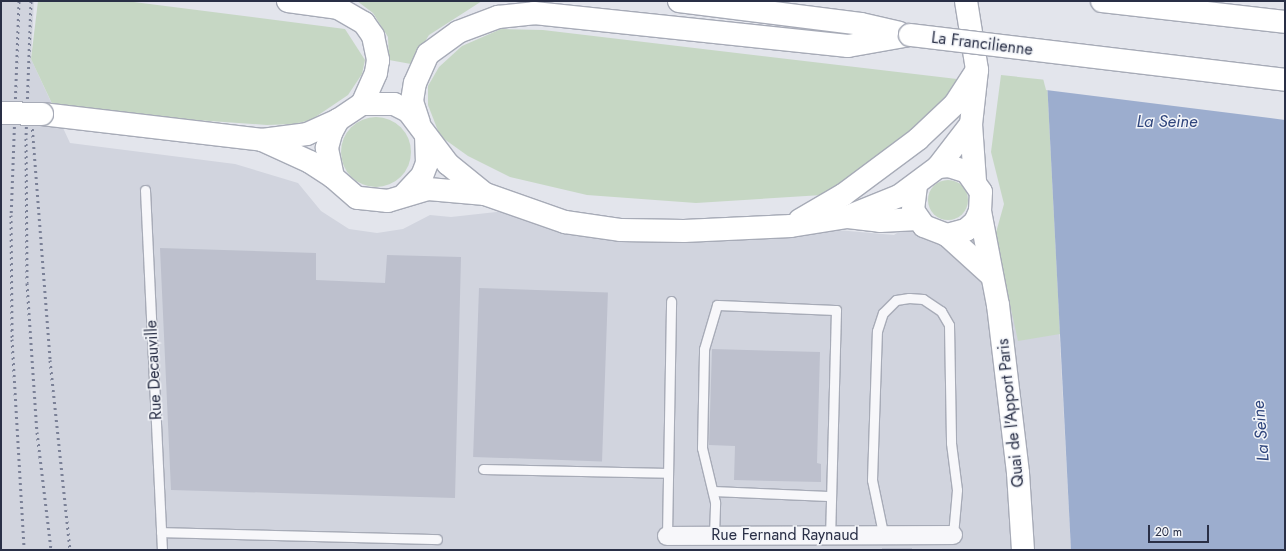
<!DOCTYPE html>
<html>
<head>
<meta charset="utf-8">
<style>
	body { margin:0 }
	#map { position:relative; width:1286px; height:551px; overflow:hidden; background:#e3e5ec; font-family:Jost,sans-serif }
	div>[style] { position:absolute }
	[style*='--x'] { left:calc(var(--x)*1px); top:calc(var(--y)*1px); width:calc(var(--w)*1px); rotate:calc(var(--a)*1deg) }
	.built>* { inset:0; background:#d1d4de }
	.green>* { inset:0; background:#c6d7c4 }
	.round { border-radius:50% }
	.water>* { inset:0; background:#9cadce }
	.pier>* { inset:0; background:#e3e5ec }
	.building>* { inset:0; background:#bdc0cd; transform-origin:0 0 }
	.roads { filter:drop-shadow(1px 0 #a7abb7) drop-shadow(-1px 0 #a7abb7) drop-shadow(0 1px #a7abb7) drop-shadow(0 -1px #a7abb7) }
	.lane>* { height:9px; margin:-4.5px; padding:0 4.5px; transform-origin:4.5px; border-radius:4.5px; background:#f7f7fa }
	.street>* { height:18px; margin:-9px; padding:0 9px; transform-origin:9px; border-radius:9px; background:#f7f7fa }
	.secondary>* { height:22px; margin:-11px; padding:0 11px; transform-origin:11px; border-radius:11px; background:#fff }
	.highway>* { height:22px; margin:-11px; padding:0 11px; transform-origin:11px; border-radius:11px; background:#fff }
	.rail>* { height:3px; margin-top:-1.5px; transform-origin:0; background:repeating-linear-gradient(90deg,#7b8197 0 2px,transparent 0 6px) }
	.bridges { filter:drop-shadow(1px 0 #a7abb7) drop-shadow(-1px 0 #a7abb7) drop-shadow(0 1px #a7abb7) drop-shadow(0 -1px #a7abb7) }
	.secondary-bridge>* { height:22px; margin:-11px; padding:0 11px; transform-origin:11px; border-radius:11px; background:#fff }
	.highway-bridge>* { height:22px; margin:-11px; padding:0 11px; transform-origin:11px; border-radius:11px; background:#fff }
	span { translate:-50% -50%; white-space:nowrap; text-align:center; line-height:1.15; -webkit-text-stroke:3px #f3f5f9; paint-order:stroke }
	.street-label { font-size:16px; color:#292f46 }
	.water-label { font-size:17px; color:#30467d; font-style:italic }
	.frame { position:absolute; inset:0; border:2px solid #292f46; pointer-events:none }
	.scale { position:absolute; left:1148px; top:525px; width:61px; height:18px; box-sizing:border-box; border:2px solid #292f46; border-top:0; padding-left:5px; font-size:12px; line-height:14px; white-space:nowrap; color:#292f46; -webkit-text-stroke:3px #f3f5f9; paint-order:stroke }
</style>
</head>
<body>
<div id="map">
	<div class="built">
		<div style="clip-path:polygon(1px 1px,34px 1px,31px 59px,70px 143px,235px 164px,298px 183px,321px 211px,349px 229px,377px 233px,403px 229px,430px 215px,451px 217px,523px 209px,565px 222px,791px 226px,894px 235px,918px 219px,967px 232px,1054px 231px,1071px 550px,1px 550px)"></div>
	</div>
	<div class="green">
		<div style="clip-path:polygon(38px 1px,126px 1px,345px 29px,365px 60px,362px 74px,348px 95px,311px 120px,294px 124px,267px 125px,55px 110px,31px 59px)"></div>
		<div style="clip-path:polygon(357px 1px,482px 1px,429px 35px,411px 64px,389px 60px,388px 37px,373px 13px)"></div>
		<div style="clip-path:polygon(501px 29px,543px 30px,957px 79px,940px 109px,881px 158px,822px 195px,696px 203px,587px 195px,510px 177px,468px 156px,440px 136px,428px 105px,428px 86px,439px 67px,462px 46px)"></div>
		<div style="clip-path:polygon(1001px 75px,1047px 80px,1060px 334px,1018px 341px,995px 236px,1004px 204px,991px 152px)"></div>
		<div class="round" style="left:341px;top:117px;width:70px;height:70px"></div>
		<div class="round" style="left:928px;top:180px;width:40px;height:40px"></div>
	</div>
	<div class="water">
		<div style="clip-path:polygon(1285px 1px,1285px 550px,1071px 550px,1047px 80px)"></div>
	</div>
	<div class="pier">
		<div style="clip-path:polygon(1023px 1px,1285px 1px,1285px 120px,1046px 90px)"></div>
	</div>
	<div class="building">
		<div style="clip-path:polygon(160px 248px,316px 253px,316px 280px,385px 283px,387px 255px,461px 257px,455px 498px,171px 490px)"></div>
		<div style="left:479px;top:288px;width:129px;height:169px;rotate:2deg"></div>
		<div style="clip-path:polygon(712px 349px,820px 352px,817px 463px,821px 464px,821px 482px,734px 480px,735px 446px,709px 445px)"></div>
		<div style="left:882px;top:548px;width:30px;height:2px"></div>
	</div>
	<div class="roads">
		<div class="lane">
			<div style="--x:145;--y:190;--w:360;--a:87.3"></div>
			<div style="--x:483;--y:469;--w:185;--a:1.2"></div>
			<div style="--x:713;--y:491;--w:115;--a:2.5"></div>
			<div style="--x:161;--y:532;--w:276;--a:1.5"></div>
			<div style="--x:883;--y:533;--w:54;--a:-101.7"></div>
			<div style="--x:872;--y:480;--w:149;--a:-88.1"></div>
			<div style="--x:877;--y:331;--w:19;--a:-72"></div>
			<div style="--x:883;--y:313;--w:18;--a:-45"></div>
			<div style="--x:896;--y:300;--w:13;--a:-9"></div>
			<div style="--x:909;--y:298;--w:14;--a:4"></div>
			<div style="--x:923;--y:299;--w:22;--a:34"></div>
			<div style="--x:941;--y:311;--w:16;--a:60"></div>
			<div style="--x:949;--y:325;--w:118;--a:89"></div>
			<div style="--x:951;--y:443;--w:47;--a:82.7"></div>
			<div style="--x:957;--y:490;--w:45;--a:95.1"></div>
			<div style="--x:714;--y:535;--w:33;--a:-88"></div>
			<div style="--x:715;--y:502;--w:56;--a:-103.5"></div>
			<div style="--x:702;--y:448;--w:99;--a:-88.8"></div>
			<div style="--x:704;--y:349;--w:46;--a:-73.5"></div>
			<div style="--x:717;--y:305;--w:119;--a:2.4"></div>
			<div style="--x:836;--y:310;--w:228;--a:91.5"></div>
			<div style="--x:667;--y:536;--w:235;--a:-89"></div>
		</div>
		<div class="street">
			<div style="--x:667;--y:536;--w:286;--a:-0.2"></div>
		</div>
		<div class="secondary">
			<div style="--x:966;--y:1;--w:70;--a:80.9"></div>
			<div style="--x:977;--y:70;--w:54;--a:96.3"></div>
			<div style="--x:971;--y:124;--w:57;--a:86"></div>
			<div style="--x:42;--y:114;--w:222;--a:6.7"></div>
			<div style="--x:262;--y:140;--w:45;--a:-7.6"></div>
			<div style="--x:307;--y:134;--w:34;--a:-24"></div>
			<div style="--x:262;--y:140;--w:53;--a:24.6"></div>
			<div style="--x:310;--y:162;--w:27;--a:33"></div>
			<div style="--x:938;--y:167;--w:54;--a:-52.5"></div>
			<div style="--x:485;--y:194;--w:57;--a:-175"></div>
			<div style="--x:428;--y:189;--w:42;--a:163.3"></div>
			<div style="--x:388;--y:201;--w:31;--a:-174"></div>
			<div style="--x:357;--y:198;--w:32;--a:-139"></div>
			<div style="--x:333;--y:177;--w:30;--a:-102"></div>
			<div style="--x:327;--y:148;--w:16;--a:-75"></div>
			<div style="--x:331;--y:133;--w:15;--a:-62"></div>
			<div style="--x:338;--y:120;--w:29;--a:-34"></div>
			<div style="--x:362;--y:104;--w:32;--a:0"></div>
			<div style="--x:394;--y:104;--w:16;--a:27"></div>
			<div style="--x:408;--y:111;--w:66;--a:53"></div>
			<div style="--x:448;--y:164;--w:48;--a:39"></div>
			<div style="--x:485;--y:194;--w:85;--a:19.3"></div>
			<div style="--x:565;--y:222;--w:57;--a:8.1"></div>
			<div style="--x:621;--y:230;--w:63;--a:0.9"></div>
			<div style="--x:684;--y:231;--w:107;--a:-2.7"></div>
			<div style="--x:791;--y:226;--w:57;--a:-9.1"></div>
			<div style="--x:847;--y:217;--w:56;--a:-22"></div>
			<div style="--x:899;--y:196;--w:49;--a:-36.6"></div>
			<div style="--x:938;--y:167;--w:11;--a:-5"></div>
			<div style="--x:949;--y:166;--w:19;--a:18"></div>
			<div style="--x:967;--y:172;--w:24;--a:55"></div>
			<div style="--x:981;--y:192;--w:19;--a:93"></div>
			<div style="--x:980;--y:211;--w:12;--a:114"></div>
			<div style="--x:975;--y:222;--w:12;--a:138"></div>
			<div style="--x:966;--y:230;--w:20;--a:165"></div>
			<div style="--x:947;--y:235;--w:25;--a:-159"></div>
			<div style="--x:924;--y:226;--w:19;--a:-125"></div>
			<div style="--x:913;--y:210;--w:25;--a:-83"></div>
			<div style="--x:404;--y:195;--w:26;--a:-47"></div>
			<div style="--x:422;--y:176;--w:14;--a:-69"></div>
			<div style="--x:427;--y:163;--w:26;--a:-92"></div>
			<div style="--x:980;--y:211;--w:96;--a:79.2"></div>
			<div style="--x:998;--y:305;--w:169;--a:83.2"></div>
			<div style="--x:1018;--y:473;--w:77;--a:86.3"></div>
			<div style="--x:848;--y:217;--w:32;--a:7"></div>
			<div style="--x:880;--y:221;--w:38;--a:-3"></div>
			<div style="--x:800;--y:220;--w:50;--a:-30.2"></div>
			<div style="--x:843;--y:195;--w:94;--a:-36.7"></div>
			<div style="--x:918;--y:139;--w:51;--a:-43.4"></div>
			<div style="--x:955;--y:104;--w:40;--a:-57.1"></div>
			<div style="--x:947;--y:235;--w:61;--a:42.3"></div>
		</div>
		<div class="highway">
			<div style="--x:288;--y:1;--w:50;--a:8"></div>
			<div style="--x:338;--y:8;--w:30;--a:30"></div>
			<div style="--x:364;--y:23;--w:16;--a:55"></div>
			<div style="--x:373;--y:36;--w:25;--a:78"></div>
			<div style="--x:378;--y:60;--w:13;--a:99"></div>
			<div style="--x:376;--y:73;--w:34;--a:114"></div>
			<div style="--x:679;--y:1;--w:183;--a:7.2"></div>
			<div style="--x:861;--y:24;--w:39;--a:13"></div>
			<div style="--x:1102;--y:1;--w:184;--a:6.5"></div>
			<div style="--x:419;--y:123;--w:23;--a:-108"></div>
			<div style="--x:412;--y:101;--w:18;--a:-81"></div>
			<div style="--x:415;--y:83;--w:32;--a:-66"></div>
			<div style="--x:428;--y:54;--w:37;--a:-36"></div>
			<div style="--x:458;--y:32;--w:43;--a:-20.6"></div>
			<div style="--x:498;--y:17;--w:36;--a:-6"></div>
			<div style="--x:534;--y:13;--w:316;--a:6"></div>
			<div style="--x:848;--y:46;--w:63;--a:-10.1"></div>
		</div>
	</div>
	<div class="rail">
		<div style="--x:19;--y:1;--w:214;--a:92.1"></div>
		<div style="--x:11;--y:215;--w:124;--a:89.5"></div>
		<div style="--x:12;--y:339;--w:211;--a:86.7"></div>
		<div style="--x:31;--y:1;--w:137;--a:92.1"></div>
		<div style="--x:26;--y:138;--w:145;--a:89.6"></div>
		<div style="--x:27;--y:283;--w:149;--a:86.2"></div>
		<div style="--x:37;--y:432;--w:119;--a:83.2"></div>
		<div style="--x:31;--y:111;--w:250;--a:85.6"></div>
		<div style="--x:50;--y:360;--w:191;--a:84"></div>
	</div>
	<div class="bridges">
		<div class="secondary-bridge">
			<div style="--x:1;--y:113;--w:41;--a:1.4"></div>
		</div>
		<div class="highway-bridge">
			<div style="--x:910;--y:35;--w:378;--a:6.8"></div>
		</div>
	</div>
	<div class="street-label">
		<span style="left:982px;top:44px;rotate:7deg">La Francilienne</span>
		<span style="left:154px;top:370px;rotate:-93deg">Rue Decauville</span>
		<span style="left:1011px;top:413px;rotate:-96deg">Quai de l'Apport Paris</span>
		<span style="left:785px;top:535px">Rue Fernand Raynaud</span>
	</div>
	<div class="water-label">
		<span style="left:1167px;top:122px">La Seine</span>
		<span style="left:1261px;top:431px;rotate:-95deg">La Seine</span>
	</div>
	<div class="frame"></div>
	<div class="scale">20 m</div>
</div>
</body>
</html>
